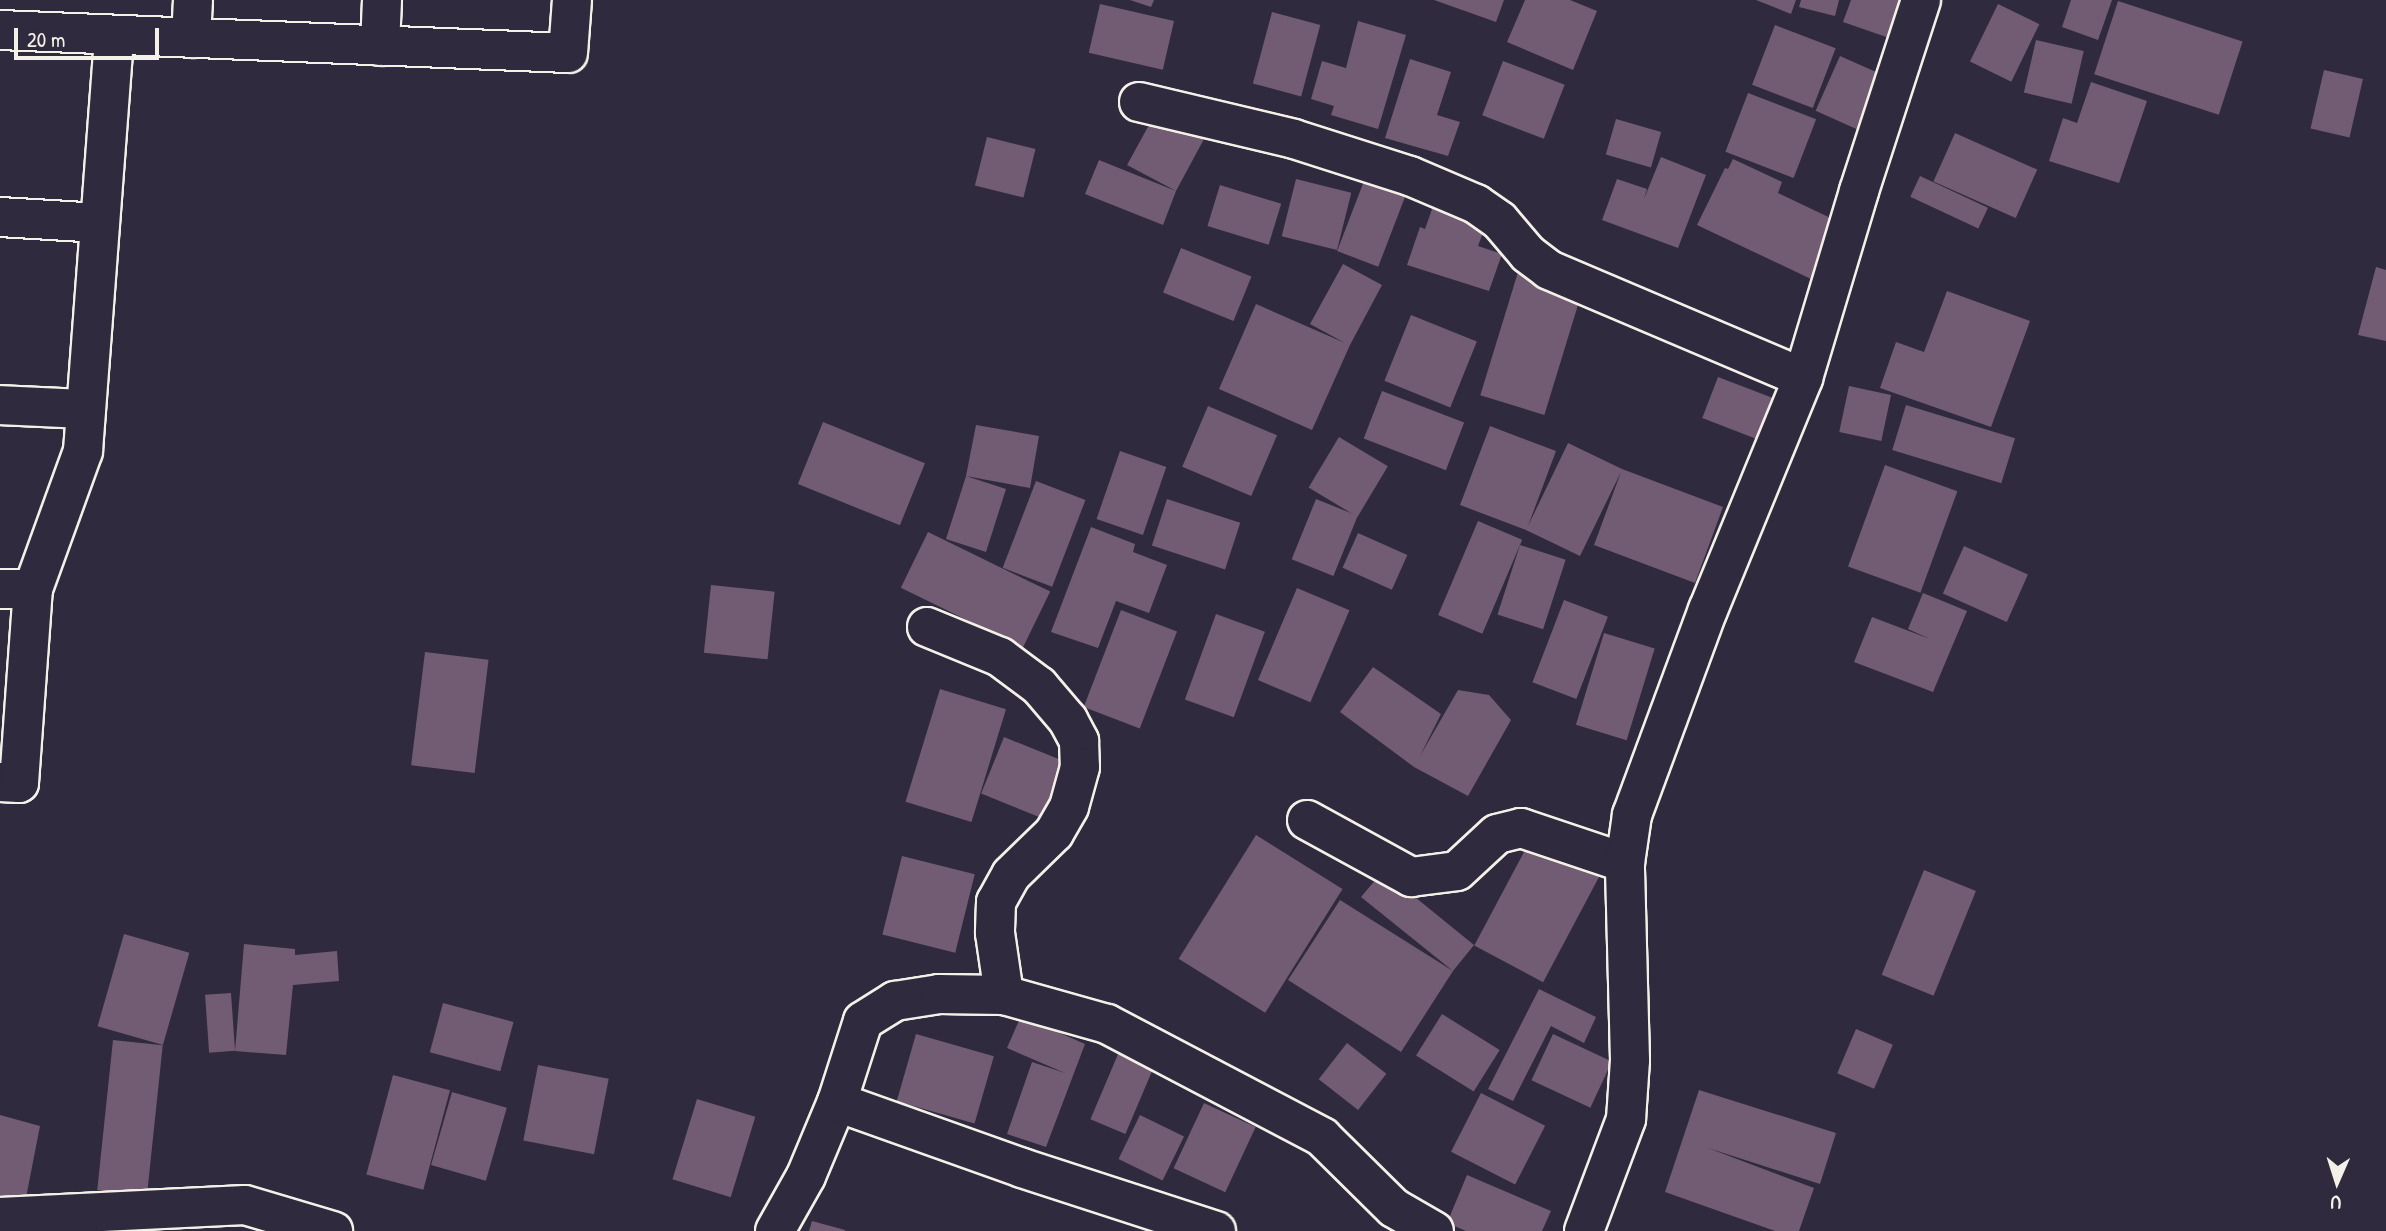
<!DOCTYPE html>
<html>
<head>
<meta charset="utf-8">
<style>
	body { margin:0 }
	#map { position:relative; width:2386px; height:1231px; overflow:hidden; background:#2f2a3d; font-family:"Patrick Hand",sans-serif }
	div>[style] { position:absolute }
	[style*='--x'] { left:calc(var(--x)*1px); top:calc(var(--y)*1px); width:calc(var(--w)*1px); rotate:calc(var(--a)*1deg) }
	.building>* { inset:0; background:#715c73; transform-origin:0 0 }
	.roads { filter:drop-shadow(2px 0 #f4f1e8) drop-shadow(-2px 0 #f4f1e8) drop-shadow(0 2px #f4f1e8) drop-shadow(0 -2px #f4f1e8) }
	.minor>* { height:38px; margin:-19px; padding:0 19px; transform-origin:19px; border-radius:19px; background:#2f2a3d }
	.major>* { height:38px; margin:-19px; padding:0 19px; transform-origin:19px; border-radius:19px; background:#2f2a3d }
	span { translate:-50% -50%; white-space:nowrap; text-align:center; line-height:1.15; -webkit-text-stroke:5px #2f2a3d; paint-order:stroke }
	.north { position:absolute; left:2302px; top:1147px; width:70px; height:70px; -webkit-text-stroke:5px #2f2a3d; paint-order:stroke; rotate:183deg; font-size:19px; font-weight:700; line-height:28px; text-align:center; color:#f4f1e8 }
	.north::after { content:''; display:block; margin:auto; width:24px; height:32px; background:#f4f1e8; clip-path:polygon(50% 0,100% 100%,50% 72%,0 100%) }
	.scale { position:absolute; left:14px; top:28px; width:145px; height:32px; box-sizing:border-box; border:4px solid #f4f1e8; border-top:0; padding-left:9px; font-size:21px; line-height:24px; white-space:nowrap; color:#f4f1e8; -webkit-text-stroke:5px #2f2a3d; paint-order:stroke }
</style>
</head>
<body>
<div id="map">
	<div class="building">
		<div style="clip-path:polygon(1130px 0,1154px 0,1151px 7px)"></div>
		<div style="clip-path:polygon(1434px 0,1504px 0,1496px 22px)"></div>
		<div style="clip-path:polygon(1525px 0,1570px 0,1597px 11px,1573px 70px,1507px 42px)"></div>
		<div style="clip-path:polygon(1756px 0,1796px 0,1791px 14px)"></div>
		<div style="clip-path:polygon(1801px 0,1839px 0,1835px 16px,1799px 7px)"></div>
		<div style="clip-path:polygon(1851px 0,1910px 0,1895px 40px,1843px 22px)"></div>
		<div style="clip-path:polygon(2071px 0,2112px 0,2098px 40px,2062px 27px)"></div>
		<div style="left:2118px;top:1px;width:131px;height:77px;rotate:18deg"></div>
		<div style="left:1100px;top:4px;width:76px;height:50px;rotate:13deg"></div>
		<div style="left:1998px;top:4px;width:46px;height:64px;rotate:26deg"></div>
		<div style="left:1272px;top:12px;width:50px;height:74px;rotate:15deg"></div>
		<div style="clip-path:polygon(1358px 21px,1406px 35px,1378px 129px,1331px 115px,1334px 106px,1311px 99px,1322px 61px,1346px 68px)"></div>
		<div style="left:1775px;top:25px;width:65px;height:64px;rotate:21deg"></div>
		<div style="left:2036px;top:40px;width:49px;height:54px;rotate:13deg"></div>
		<div style="left:1840px;top:56px;width:47px;height:60px;rotate:24deg"></div>
		<div style="clip-path:polygon(1410px 59px,1451px 72px,1437px 115px,1460px 122px,1448px 156px,1385px 138px)"></div>
		<div style="left:1503px;top:61px;width:66px;height:58px;rotate:21deg"></div>
		<div style="left:2324px;top:70px;width:40px;height:60px;rotate:13deg"></div>
		<div style="clip-path:polygon(2091px 82px,2147px 101px,2119px 183px,2049px 161px,2063px 118px,2077px 123px)"></div>
		<div style="left:1748px;top:93px;width:73px;height:63px;rotate:21deg"></div>
		<div style="clip-path:polygon(1155px 114px,1204px 139px,1176px 191px,1163px 225px,1085px 194px,1099px 160px,1176px 191px,1127px 165px)"></div>
		<div style="left:1616px;top:119px;width:47px;height:37px;rotate:16deg"></div>
		<div style="left:1955px;top:133px;width:90px;height:53px;rotate:24deg"></div>
		<div style="left:987px;top:137px;width:50px;height:50px;rotate:14deg"></div>
		<div style="clip-path:polygon(1661px 157px,1706px 175px,1678px 248px,1602px 220px,1617px 179px,1647px 189px,1644px 199px)"></div>
		<div style="clip-path:polygon(1733px 159px,1782px 182px,1778px 193px,1839px 222px,1811px 279px,1697px 225px,1725px 168px,1728px 169px)"></div>
		<div style="left:1920px;top:176px;width:75px;height:23px;rotate:25deg"></div>
		<div style="left:1296px;top:179px;width:57px;height:59px;rotate:14deg"></div>
		<div style="left:1364px;top:181px;width:44px;height:75px;rotate:21deg"></div>
		<div style="left:1220px;top:185px;width:64px;height:43px;rotate:17deg"></div>
		<div style="clip-path:polygon(1436px 198px,1489px 216px,1478px 246px,1502px 254px,1489px 291px,1407px 265px,1420px 227px,1425px 229px)"></div>
		<div style="left:1181px;top:248px;width:76px;height:48px;rotate:22deg"></div>
		<div style="clip-path:polygon(1343px 264px,1382px 285px,1350px 345px,1312px 430px,1219px 389px,1256px 304px,1345px 343px,1310px 324px)"></div>
		<div style="clip-path:polygon(2376px 267px,2386px 270px,2386px 341px,2358px 335px)"></div>
		<div style="left:1518px;top:272px;width:67px;height:129px;rotate:17deg"></div>
		<div style="clip-path:polygon(1947px 291px,2030px 321px,1991px 427px,1880px 388px,1896px 342px,1924px 352px)"></div>
		<div style="left:1411px;top:315px;width:71px;height:71px;rotate:22deg"></div>
		<div style="left:1718px;top:377px;width:63px;height:44px;rotate:21deg"></div>
		<div style="left:1849px;top:386px;width:43px;height:47px;rotate:12deg"></div>
		<div style="left:1382px;top:391px;width:88px;height:51px;rotate:21deg"></div>
		<div style="left:1906px;top:405px;width:114px;height:47px;rotate:17deg"></div>
		<div style="left:1208px;top:406px;width:75px;height:66px;rotate:23deg"></div>
		<div style="left:823px;top:422px;width:110px;height:67px;rotate:22deg"></div>
		<div style="clip-path:polygon(976px 425px,1039px 436px,1030px 488px,966px 476px,1006px 489px,986px 552px,946px 539px,966px 476px)"></div>
		<div style="clip-path:polygon(1490px 426px,1556px 451px,1528px 526px,1568px 443px,1622px 469px,1723px 507px,1695px 583px,1594px 545px,1621px 472px,1580px 556px,1526px 530px,1460px 505px)"></div>
		<div style="left:1339px;top:437px;width:57px;height:59px;rotate:31deg"></div>
		<div style="left:1120px;top:451px;width:49px;height:72px;rotate:19deg"></div>
		<div style="left:1885px;top:465px;width:77px;height:108px;rotate:20deg"></div>
		<div style="left:1036px;top:481px;width:53px;height:93px;rotate:21deg"></div>
		<div style="left:1167px;top:499px;width:77px;height:49px;rotate:18deg"></div>
		<div style="left:1316px;top:499px;width:45px;height:65px;rotate:22deg"></div>
		<div style="left:1478px;top:521px;width:48px;height:102px;rotate:23deg"></div>
		<div style="clip-path:polygon(1091px 527px,1135px 544px,1133px 552px,1167px 565px,1149px 613px,1116px 601px,1098px 648px,1051px 632px)"></div>
		<div style="left:928px;top:532px;width:136px;height:62px;rotate:26deg"></div>
		<div style="left:1358px;top:533px;width:54px;height:38px;rotate:24deg"></div>
		<div style="left:1520px;top:545px;width:48px;height:73px;rotate:18deg"></div>
		<div style="left:1964px;top:546px;width:70px;height:52px;rotate:24deg"></div>
		<div style="left:711px;top:585px;width:64px;height:68px;rotate:6deg"></div>
		<div style="left:1297px;top:588px;width:57px;height:100px;rotate:23deg"></div>
		<div style="clip-path:polygon(1923px 593px,1967px 611px,1933px 692px,1854px 662px,1872px 617px,1930px 639px,1908px 629px)"></div>
		<div style="left:1564px;top:600px;width:47px;height:88px;rotate:21deg"></div>
		<div style="left:1121px;top:610px;width:60px;height:104px;rotate:21deg"></div>
		<div style="left:1216px;top:614px;width:52px;height:91px;rotate:20deg"></div>
		<div style="left:1604px;top:633px;width:53px;height:96px;rotate:17deg"></div>
		<div style="left:425px;top:652px;width:64px;height:114px;rotate:7deg"></div>
		<div style="clip-path:polygon(1373px 667px,1441px 714px,1420px 756px,1458px 690px,1489px 695px,1511px 720px,1468px 796px,1414px 767px,1340px 712px)"></div>
		<div style="left:940px;top:689px;width:69px;height:118px;rotate:17deg"></div>
		<div style="left:1004px;top:737px;width:72px;height:61px;rotate:22deg"></div>
		<div style="left:1256px;top:835px;width:102px;height:146px;rotate:32deg"></div>
		<div style="left:1532px;top:837px;width:78px;height:123px;rotate:28deg"></div>
		<div style="left:902px;top:856px;width:75px;height:81px;rotate:14deg"></div>
		<div style="left:1924px;top:870px;width:56px;height:113px;rotate:22deg"></div>
		<div style="clip-path:polygon(1383px 871px,1474px 945px,1453px 971px,1401px 1052px,1288px 980px,1340px 900px,1453px 971px,1361px 897px)"></div>
		<div style="left:124px;top:934px;width:68px;height:96px;rotate:16deg"></div>
		<div style="clip-path:polygon(244px 944px,295px 949px,295px 955px,337px 951px,339px 981px,293px 985px,286px 1055px,235px 1051px)"></div>
		<div style="clip-path:polygon(1539px 989px,1596px 1017px,1584px 1043px,1551px 1026px,1513px 1101px,1488px 1089px)"></div>
		<div style="left:231px;top:993px;width:58px;height:26px;rotate:86deg"></div>
		<div style="left:443px;top:1003px;width:73px;height:51px;rotate:15deg"></div>
		<div style="left:1442px;top:1014px;width:68px;height:49px;rotate:32deg"></div>
		<div style="clip-path:polygon(1021px 1016px,1085px 1044px,1046px 1147px,1007px 1134px,1032px 1062px,1065px 1073px,1007px 1048px)"></div>
		<div style="left:1856px;top:1029px;width:40px;height:48px;rotate:23deg"></div>
		<div style="left:916px;top:1034px;width:81px;height:70px;rotate:16deg"></div>
		<div style="left:1553px;top:1034px;width:65px;height:51px;rotate:25deg"></div>
		<div style="left:113px;top:1040px;width:50px;height:151px;rotate:6deg"></div>
		<div style="left:1124px;top:1040px;width:38px;height:86px;rotate:23deg"></div>
		<div style="left:1347px;top:1043px;width:50px;height:46px;rotate:38deg"></div>
		<div style="left:538px;top:1065px;width:72px;height:77px;rotate:11deg"></div>
		<div style="left:393px;top:1075px;width:59px;height:103px;rotate:15deg"></div>
		<div style="clip-path:polygon(1699px 1090px,1836px 1133px,1820px 1184px,1708px 1148px,1814px 1188px,1799px 1231px,1775px 1231px,1665px 1192px)"></div>
		<div style="left:452px;top:1092px;width:57px;height:76px;rotate:16deg"></div>
		<div style="left:1481px;top:1093px;width:72px;height:66px;rotate:27deg"></div>
		<div style="left:697px;top:1099px;width:61px;height:84px;rotate:17deg"></div>
		<div style="left:1204px;top:1103px;width:57px;height:72px;rotate:25deg"></div>
		<div style="clip-path:polygon(0 1115px,40px 1126px,24px 1208px,0 1204px)"></div>
		<div style="left:1140px;top:1115px;width:49px;height:49px;rotate:26deg"></div>
		<div style="clip-path:polygon(1467px 1175px,1551px 1211px,1542px 1231px,1466px 1231px,1447px 1223px)"></div>
		<div style="clip-path:polygon(812px 1221px,845px 1230px,845px 1231px,809px 1231px)"></div>
	</div>
	<div class="roads">
		<div class="minor">
			<div style="--x:0;--y:30;--w:568;--a:2.32"></div>
			<div style="--x:568;--y:53;--w:53;--a:-85.7"></div>
			<div style="--x:191;--y:38;--w:38;--a:-87"></div>
			<div style="--x:380;--y:46;--w:46;--a:-87.5"></div>
			<div style="--x:1139;--y:102;--w:159;--a:13.4"></div>
			<div style="--x:1294;--y:139;--w:122;--a:17.7"></div>
			<div style="--x:1410;--y:176;--w:72;--a:23"></div>
			<div style="--x:1476;--y:204;--w:29;--a:35"></div>
			<div style="--x:1500;--y:221;--w:43;--a:49.7"></div>
			<div style="--x:1528;--y:254;--w:26;--a:37"></div>
			<div style="--x:1549;--y:270;--w:276;--a:23"></div>
			<div style="--x:0;--y:217;--w:100;--a:3.4"></div>
			<div style="--x:0;--y:405;--w:86;--a:2.7"></div>
			<div style="--x:0;--y:589;--w:33;--a:0"></div>
			<div style="--x:927;--y:627;--w:79;--a:22.3"></div>
			<div style="--x:1000;--y:657;--w:49;--a:36.6"></div>
			<div style="--x:1039;--y:686;--w:45;--a:49.5"></div>
			<div style="--x:1068;--y:720;--w:24;--a:62"></div>
			<div style="--x:1079;--y:741;--w:26;--a:88"></div>
			<div style="--x:1080;--y:767;--w:41;--a:105.4"></div>
			<div style="--x:1069;--y:807;--w:30;--a:120"></div>
			<div style="--x:1054;--y:833;--w:60;--a:135.7"></div>
			<div style="--x:1011;--y:875;--w:31;--a:119"></div>
			<div style="--x:996;--y:902;--w:31;--a:92"></div>
			<div style="--x:995;--y:933;--w:63;--a:81.7"></div>
			<div style="--x:0;--y:782;--w:19;--a:3"></div>
			<div style="--x:19;--y:783;--w:195;--a:-85.9"></div>
			<div style="--x:33;--y:589;--w:147;--a:-70.1"></div>
			<div style="--x:83;--y:451;--w:417;--a:-85.7"></div>
			<div style="--x:1307;--y:820;--w:119;--a:28.7"></div>
			<div style="--x:1411;--y:877;--w:46;--a:-7.4"></div>
			<div style="--x:1457;--y:871;--w:54;--a:-42.8"></div>
			<div style="--x:1497;--y:834;--w:25;--a:-14"></div>
			<div style="--x:1521;--y:828;--w:110;--a:18.6"></div>
			<div style="--x:837;--y:1102;--w:196;--a:19.6"></div>
			<div style="--x:1022;--y:1168;--w:204;--a:18"></div>
			<div style="--x:0;--y:1217;--w:245;--a:-2.8"></div>
			<div style="--x:245;--y:1205;--w:92;--a:16.5"></div>
			<div style="--x:775;--y:1231;--w:63;--a:-60.6"></div>
			<div style="--x:806;--y:1176;--w:80;--a:-67.3"></div>
			<div style="--x:837;--y:1102;--w:85;--a:-72.2"></div>
			<div style="--x:863;--y:1021;--w:38;--a:-32"></div>
			<div style="--x:895;--y:1001;--w:45;--a:-9"></div>
			<div style="--x:939;--y:994;--w:65;--a:0.9"></div>
			<div style="--x:1004;--y:995;--w:107;--a:15.7"></div>
			<div style="--x:1107;--y:1024;--w:243;--a:27.7"></div>
			<div style="--x:1322;--y:1137;--w:101;--a:44.6"></div>
			<div style="--x:1394;--y:1208;--w:46;--a:29.9"></div>
		</div>
		<div class="major">
			<div style="--x:1584;--y:1231;--w:120;--a:-69.4"></div>
			<div style="--x:1626;--y:1119;--w:59;--a:-86.1"></div>
			<div style="--x:1630;--y:1060;--w:197;--a:-91.5"></div>
			<div style="--x:1625;--y:863;--w:49;--a:-81.7"></div>
			<div style="--x:1632;--y:815;--w:219;--a:-69.7"></div>
			<div style="--x:1708;--y:610;--w:251;--a:-67.7"></div>
			<div style="--x:1803;--y:378;--w:195;--a:-73.3"></div>
			<div style="--x:1859;--y:191;--w:201;--a:-72"></div>
		</div>
	</div>
	<div class="north">U</div>
	<div class="scale">20 m</div>
</div>
</body>
</html>
